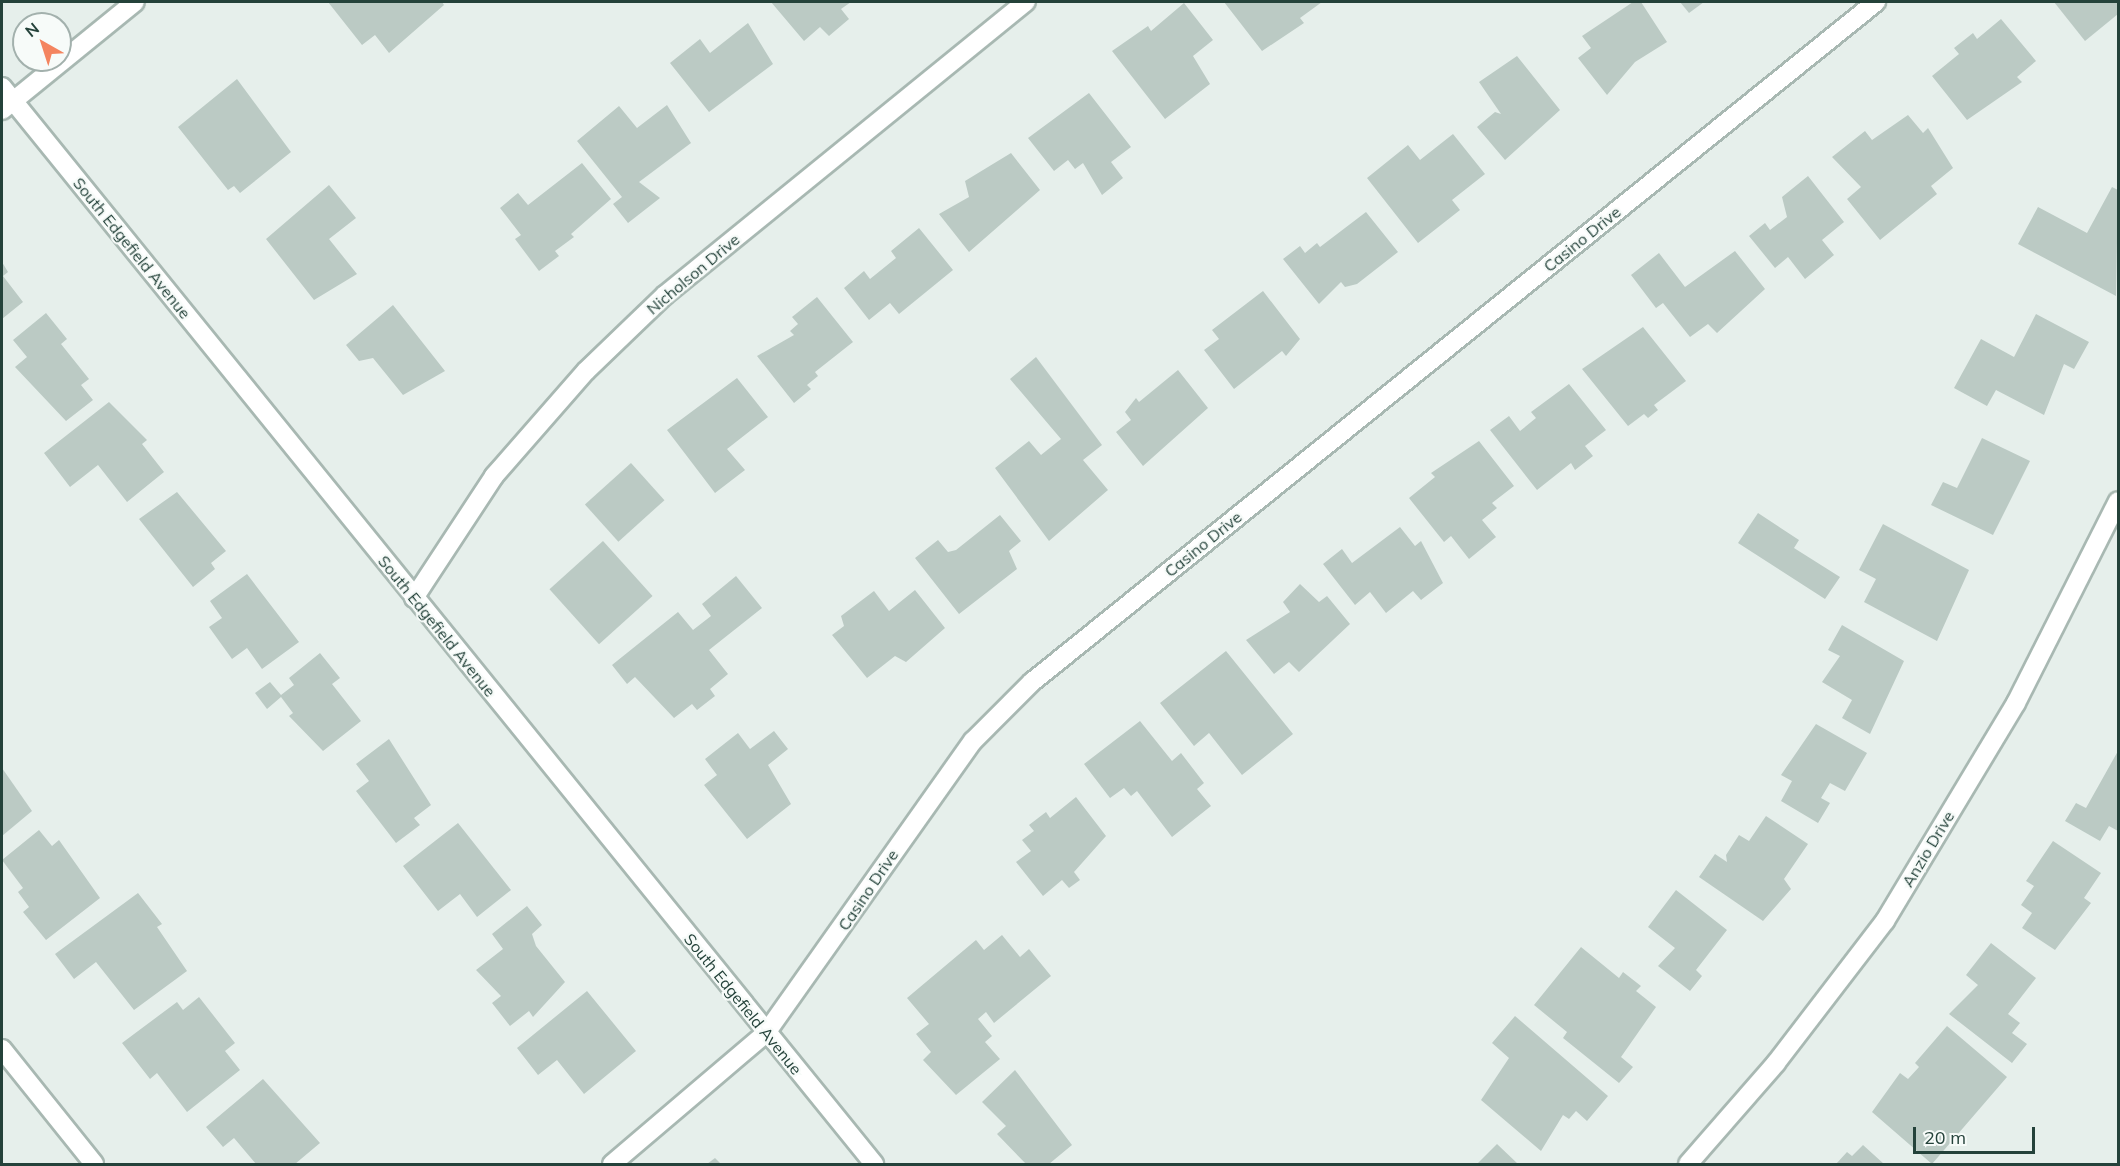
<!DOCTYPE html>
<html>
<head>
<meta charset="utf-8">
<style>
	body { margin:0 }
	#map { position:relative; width:2120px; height:1166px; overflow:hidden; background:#e6efeb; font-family:Mulish,sans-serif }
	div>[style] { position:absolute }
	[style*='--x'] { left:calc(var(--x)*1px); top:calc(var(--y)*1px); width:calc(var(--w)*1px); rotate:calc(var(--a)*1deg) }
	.building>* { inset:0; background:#bbcac4; transform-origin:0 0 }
	.roads { filter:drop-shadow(2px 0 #a8b8b2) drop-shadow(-2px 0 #a8b8b2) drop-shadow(0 2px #a8b8b2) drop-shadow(0 -2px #a8b8b2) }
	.minor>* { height:18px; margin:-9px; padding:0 9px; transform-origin:9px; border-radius:9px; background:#fff }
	span { translate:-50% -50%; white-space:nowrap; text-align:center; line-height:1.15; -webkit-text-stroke:4.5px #f7fbf9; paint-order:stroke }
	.street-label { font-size:16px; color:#24423a }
	.frame { position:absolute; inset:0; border:3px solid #24423a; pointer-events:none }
	.north { position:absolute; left:12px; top:12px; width:60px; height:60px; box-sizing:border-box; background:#f7fbf9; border:2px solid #a3b1ad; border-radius:50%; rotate:321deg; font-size:16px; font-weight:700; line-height:24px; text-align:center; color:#24423a }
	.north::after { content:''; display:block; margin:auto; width:21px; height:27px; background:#f4845f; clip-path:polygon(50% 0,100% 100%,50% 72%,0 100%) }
	.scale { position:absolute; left:1913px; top:1127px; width:122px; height:27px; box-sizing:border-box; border:3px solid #24423a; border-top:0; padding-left:8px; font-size:18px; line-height:21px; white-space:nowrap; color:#24423a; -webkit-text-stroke:4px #f7fbf9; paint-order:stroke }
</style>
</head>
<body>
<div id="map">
	<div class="building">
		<div style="clip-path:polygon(328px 2px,442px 2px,444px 5px,389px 53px,375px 35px,362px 45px)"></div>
		<div style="clip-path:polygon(771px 2px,851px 2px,841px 9px,849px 19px,829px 36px,820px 27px,804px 41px)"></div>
		<div style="clip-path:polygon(1224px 2px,1322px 2px,1300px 18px,1304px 23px,1262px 51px)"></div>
		<div style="clip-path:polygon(1633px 2px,1641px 2px,1667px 42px,1635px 62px,1607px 95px,1578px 58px,1591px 48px,1582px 36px)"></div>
		<div style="clip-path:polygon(1680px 2px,1704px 2px,1689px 13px)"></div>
		<div style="clip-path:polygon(2054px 2px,2118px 2px,2118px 14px,2085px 41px)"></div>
		<div style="clip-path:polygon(1184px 3px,1213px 40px,1193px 56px,1210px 84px,1165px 119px,1112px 51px,1148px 26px,1151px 31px)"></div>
		<div style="clip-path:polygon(2001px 19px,2036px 61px,2017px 77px,2022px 82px,1967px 120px,1932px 76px,1959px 54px,1954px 48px,1973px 33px,1977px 39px)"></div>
		<div style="clip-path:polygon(748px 23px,773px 64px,709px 112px,670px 63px,700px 39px,710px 53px)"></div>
		<div style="clip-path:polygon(1517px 56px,1560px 110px,1505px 160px,1477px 127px,1495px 112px,1501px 114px,1479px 82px)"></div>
		<div style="clip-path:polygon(237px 79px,291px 152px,240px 193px,234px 186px,228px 190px,178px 127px)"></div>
		<div style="clip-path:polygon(1089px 93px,1131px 147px,1111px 162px,1123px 178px,1102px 195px,1083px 163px,1075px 169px,1068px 160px,1054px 171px,1028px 138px)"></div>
		<div style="clip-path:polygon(667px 105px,691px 143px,639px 182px,660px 198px,628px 223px,613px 204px,622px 197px,577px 141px,619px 106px,637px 128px)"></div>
		<div style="clip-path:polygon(1908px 115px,1923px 133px,1928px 128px,1953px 168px,1931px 186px,1937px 194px,1880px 240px,1847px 199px,1861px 187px,1832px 157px,1865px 131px,1872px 140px)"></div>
		<div style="clip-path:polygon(1453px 134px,1485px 174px,1452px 200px,1460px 210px,1418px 243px,1367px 178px,1408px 145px,1420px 160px)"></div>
		<div style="clip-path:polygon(1011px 153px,1040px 190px,969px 252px,939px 214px,969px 197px,965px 181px)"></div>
		<div style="clip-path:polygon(582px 163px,611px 199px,571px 234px,574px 237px,555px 251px,559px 256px,539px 271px,515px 239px,521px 235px,500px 208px,518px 193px,528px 205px)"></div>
		<div style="clip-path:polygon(1808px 176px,1844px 222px,1822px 240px,1834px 255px,1805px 279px,1788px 257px,1775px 268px,1749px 236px,1765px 223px,1770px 230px,1787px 217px,1782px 197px)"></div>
		<div style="clip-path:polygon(329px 185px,356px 218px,329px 239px,357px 274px,314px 300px,266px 239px)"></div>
		<div style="clip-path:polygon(2112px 187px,2118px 190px,2116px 296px,2018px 244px,2038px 207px,2087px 233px)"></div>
		<div style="clip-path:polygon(1366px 212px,1398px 252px,1357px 284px,1345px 287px,1341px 282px,1319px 304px,1283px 259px,1300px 246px,1305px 253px,1317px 243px,1320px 247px)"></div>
		<div style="clip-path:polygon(919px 228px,953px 270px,899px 314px,890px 303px,869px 320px,844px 288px,864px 271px,870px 279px,896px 258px,891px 251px)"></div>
		<div style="clip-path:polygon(1735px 251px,1765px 289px,1717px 333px,1708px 324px,1690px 337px,1663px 303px,1656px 308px,1631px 275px,1659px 253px,1685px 287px)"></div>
		<div style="clip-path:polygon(2px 262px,8px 272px,3px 276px,23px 302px,2px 319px)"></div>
		<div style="clip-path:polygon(1263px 291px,1300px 339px,1286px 356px,1282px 351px,1234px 389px,1204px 350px,1219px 339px,1212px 330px)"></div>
		<div style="clip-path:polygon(817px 297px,853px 342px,815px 372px,818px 376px,807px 385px,811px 389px,794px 403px,757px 356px,794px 335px,790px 331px,798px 324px,792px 317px)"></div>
		<div style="clip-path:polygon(393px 305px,445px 371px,403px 395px,373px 358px,359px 361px,346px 345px)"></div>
		<div style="clip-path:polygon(46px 313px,67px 339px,61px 344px,89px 379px,81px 385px,93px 400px,66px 421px,15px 367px,27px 357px,13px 340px)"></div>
		<div style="clip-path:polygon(2036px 314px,2089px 342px,2074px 369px,2064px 364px,2044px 415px,1996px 390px,1987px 406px,1954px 388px,1981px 339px,2014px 357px)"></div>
		<div style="clip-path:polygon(1643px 327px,1686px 381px,1654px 405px,1658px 410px,1648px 418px,1644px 414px,1628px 426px,1582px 369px)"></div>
		<div style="clip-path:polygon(1036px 357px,1102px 445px,1083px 460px,1108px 490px,1049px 541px,995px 468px,1029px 441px,1041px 455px,1061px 439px,1010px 379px)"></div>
		<div style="clip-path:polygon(1178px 370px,1208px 408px,1143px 466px,1116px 432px,1131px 420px,1125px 412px,1136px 398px,1139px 402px)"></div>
		<div style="clip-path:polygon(737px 378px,768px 417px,727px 449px,745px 470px,715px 493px,667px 430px)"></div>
		<div style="clip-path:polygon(1569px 384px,1606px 430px,1585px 446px,1593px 456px,1575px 470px,1571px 463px,1537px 490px,1490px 430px,1509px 416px,1520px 431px,1536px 418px,1531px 412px)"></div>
		<div style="clip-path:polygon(109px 402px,147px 440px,142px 444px,164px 472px,127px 502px,98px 465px,70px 487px,44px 453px)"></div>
		<div style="clip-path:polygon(1982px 438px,2030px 461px,1993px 535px,1931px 505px,1943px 482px,1957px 488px)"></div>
		<div style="clip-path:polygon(1479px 441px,1514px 486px,1492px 503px,1497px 508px,1482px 520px,1496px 537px,1469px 559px,1451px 536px,1444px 542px,1409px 498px,1435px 477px,1431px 473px)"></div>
		<div style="left:631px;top:463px;width:50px;height:62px;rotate:48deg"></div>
		<div style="clip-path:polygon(177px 492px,226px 551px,211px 563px,215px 569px,193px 587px,139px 519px)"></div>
		<div style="clip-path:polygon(1758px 513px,1799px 540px,1794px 548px,1840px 577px,1825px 599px,1738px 543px)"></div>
		<div style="clip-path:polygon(1000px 515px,1021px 541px,1009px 551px,1017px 569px,959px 614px,915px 558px,938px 540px,948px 552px,956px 550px)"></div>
		<div style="clip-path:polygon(1883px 524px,1969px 570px,1937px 641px,1864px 602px,1876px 579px,1859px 570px)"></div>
		<div style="clip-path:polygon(1400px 527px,1415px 546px,1421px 541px,1443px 583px,1421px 600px,1413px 591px,1386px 613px,1370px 592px,1355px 605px,1323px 564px,1342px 549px,1352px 563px)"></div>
		<div style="left:603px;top:541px;width:74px;height:72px;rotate:48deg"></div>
		<div style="clip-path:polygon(247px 574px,299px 642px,262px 669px,247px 648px,232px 659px,209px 627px,222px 618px,210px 601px)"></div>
		<div style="clip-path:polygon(736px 576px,762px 608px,709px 650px,728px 674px,710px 689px,715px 696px,697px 710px,692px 704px,674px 718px,635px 677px,627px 684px,612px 665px,678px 612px,693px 630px,711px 616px,702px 604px)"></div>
		<div style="clip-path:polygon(1300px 584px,1319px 602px,1327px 596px,1350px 624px,1299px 672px,1289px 662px,1274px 674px,1246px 640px,1290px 612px,1283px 602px)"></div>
		<div style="clip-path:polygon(915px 590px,945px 628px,906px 662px,895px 656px,867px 678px,832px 635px,844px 626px,841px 616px,874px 591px,889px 611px)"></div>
		<div style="clip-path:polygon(1842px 625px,1904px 661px,1870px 734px,1842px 718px,1852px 700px,1822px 682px,1840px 656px,1828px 650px)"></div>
		<div style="clip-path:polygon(1226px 651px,1293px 734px,1242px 775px,1209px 733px,1194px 746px,1160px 703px)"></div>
		<div style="clip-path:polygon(320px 653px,340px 678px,332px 684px,361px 721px,323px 751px,289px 716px,293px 713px,281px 697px,267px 709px,255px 693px,270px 682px,281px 695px,294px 685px,289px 678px)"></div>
		<div style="clip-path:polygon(1140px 721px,1172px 761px,1181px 753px,1204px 783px,1197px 789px,1211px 806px,1172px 837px,1137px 791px,1131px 796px,1124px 788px,1110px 798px,1084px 764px)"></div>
		<div style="clip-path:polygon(1816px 724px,1867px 753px,1845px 791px,1830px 783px,1821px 798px,1830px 803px,1818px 823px,1781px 801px,1792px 781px,1781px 775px)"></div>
		<div style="clip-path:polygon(774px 731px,788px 749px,768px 765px,791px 804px,747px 839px,704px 785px,717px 775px,705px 759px,738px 733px,750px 749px)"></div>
		<div style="clip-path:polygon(389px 739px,431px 805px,414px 818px,420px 825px,396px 843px,356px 791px,369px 781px,356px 764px)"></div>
		<div style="clip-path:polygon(2118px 751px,2118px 831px,2109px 826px,2100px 841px,2065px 821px,2076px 803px,2086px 808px)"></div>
		<div style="clip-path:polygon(2px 768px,32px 811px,2px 836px)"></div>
		<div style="clip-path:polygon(1076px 797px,1106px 836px,1074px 872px,1080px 880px,1069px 888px,1062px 880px,1043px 896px,1016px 862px,1031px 851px,1022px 840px,1034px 831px,1029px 825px,1046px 812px,1050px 818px)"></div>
		<div style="clip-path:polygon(1766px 816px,1808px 844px,1784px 879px,1791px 889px,1763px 921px,1699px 877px,1715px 854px,1727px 862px,1726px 855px,1739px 835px,1749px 841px)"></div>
		<div style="clip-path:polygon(458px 823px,511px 890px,477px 917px,460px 894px,438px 911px,403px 866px)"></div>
		<div style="clip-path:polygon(39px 830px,52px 846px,59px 840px,100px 898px,46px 940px,23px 912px,29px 907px,18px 892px,23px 888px,2px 860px)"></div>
		<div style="clip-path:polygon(2053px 841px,2101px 873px,2084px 898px,2091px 903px,2055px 950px,2022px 928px,2032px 913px,2021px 905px,2034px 886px,2026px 881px)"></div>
		<div style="clip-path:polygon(1676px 890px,1727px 930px,1696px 970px,1702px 976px,1690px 991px,1658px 966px,1675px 948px,1648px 927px)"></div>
		<div style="clip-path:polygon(138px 893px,162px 924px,157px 927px,187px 971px,134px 1010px,96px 962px,74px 979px,55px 954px)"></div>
		<div style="clip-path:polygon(527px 906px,542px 925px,532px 934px,536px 946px,565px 982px,533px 1017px,529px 1011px,510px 1026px,492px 1003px,501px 996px,476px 970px,503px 949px,492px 934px)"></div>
		<div style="clip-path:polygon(1002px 935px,1020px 957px,1029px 949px,1051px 976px,994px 1023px,986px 1012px,978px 1019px,992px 1036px,985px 1042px,1000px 1059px,956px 1095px,923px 1060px,931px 1052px,916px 1034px,929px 1024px,907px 998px,976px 940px,984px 950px)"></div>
		<div style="clip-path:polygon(1991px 943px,2036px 978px,2008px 1014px,2020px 1023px,2012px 1033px,2027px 1044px,2012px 1063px,1949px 1014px,1978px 985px,1966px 975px)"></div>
		<div style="clip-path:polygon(1581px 947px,1619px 978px,1623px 972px,1641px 986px,1636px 991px,1656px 1007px,1621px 1057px,1633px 1067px,1619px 1083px,1563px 1038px,1567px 1032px,1534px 1005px)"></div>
		<div style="clip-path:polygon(587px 991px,636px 1051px,584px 1094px,557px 1060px,538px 1075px,517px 1048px)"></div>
		<div style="clip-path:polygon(199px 997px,235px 1043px,225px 1051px,240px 1070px,187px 1112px,157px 1073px,150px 1079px,122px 1043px,177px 1002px,183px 1010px)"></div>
		<div style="clip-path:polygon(1515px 1016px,1608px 1096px,1587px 1121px,1576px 1111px,1569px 1119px,1563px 1115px,1541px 1151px,1481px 1100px,1509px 1058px,1492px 1043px)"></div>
		<div style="clip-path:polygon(1947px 1026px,2007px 1077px,1932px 1164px,1872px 1112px,1900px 1073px,1908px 1079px,1919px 1067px,1915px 1063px)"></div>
		<div style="clip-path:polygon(1015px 1070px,1072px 1145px,1049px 1164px,1026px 1164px,997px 1134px,1006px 1126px,982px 1102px)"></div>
		<div style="clip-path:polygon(263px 1079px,320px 1143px,295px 1164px,256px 1164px,234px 1138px,223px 1147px,206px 1127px)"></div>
		<div style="clip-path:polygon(1497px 1144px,1518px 1164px,1477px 1164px)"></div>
		<div style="clip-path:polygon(1863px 1145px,1884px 1164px,1836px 1164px,1847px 1152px,1852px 1156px)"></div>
		<div style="clip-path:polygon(715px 1158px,721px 1164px,707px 1164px)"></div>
	</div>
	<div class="roads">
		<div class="minor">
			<div style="--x:2;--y:87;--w:1386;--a:51"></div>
			<div style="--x:2;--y:110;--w:171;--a:-39.1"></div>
			<div style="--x:414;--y:598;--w:146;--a:-56.7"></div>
			<div style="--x:494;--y:476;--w:140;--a:-48.8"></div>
			<div style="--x:586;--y:371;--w:110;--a:-43.9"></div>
			<div style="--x:665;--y:295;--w:465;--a:-39.1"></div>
			<div style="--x:2;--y:1049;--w:147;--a:51.3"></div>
			<div style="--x:612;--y:1164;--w:202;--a:-40.4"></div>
			<div style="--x:766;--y:1033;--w:358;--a:-54.7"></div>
			<div style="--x:973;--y:741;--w:83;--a:-45"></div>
			<div style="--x:1032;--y:682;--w:1084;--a:-38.86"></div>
			<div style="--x:1688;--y:1164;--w:134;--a:-48.9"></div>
			<div style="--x:1776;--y:1063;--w:179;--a:-52.5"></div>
			<div style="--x:1885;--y:921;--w:254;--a:-59"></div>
			<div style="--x:2016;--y:703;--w:226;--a:-63.2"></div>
		</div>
	</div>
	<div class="street-label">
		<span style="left:1582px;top:239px;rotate:-39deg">Casino Drive</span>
		<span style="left:132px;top:248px;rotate:51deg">South Edgefield Avenue</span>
		<span style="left:693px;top:274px;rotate:-40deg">Nicholson Drive</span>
		<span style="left:1203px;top:544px;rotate:-39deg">Casino Drive</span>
		<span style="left:437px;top:626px;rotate:51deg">South Edgefield Avenue</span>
		<span style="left:1928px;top:849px;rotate:-59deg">Anzio Drive</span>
		<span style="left:868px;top:890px;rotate:-56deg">Casino Drive</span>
		<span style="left:743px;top:1004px;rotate:51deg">South Edgefield Avenue</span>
	</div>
	<div class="frame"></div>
	<div class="north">N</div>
	<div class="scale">20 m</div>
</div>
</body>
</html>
